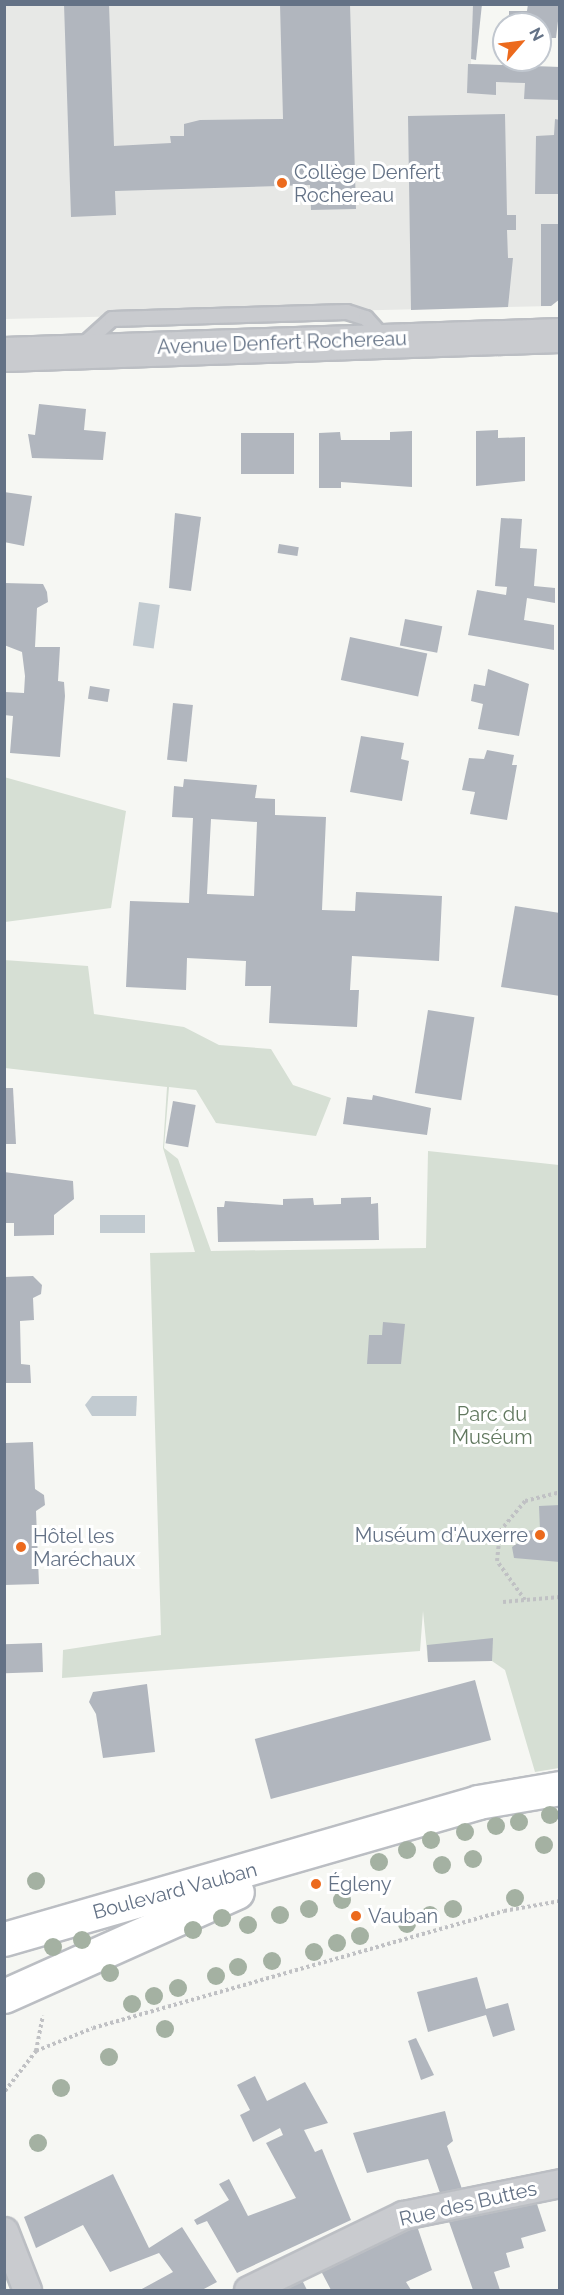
<!DOCTYPE html>
<html>
<head>
<meta charset="utf-8">
<style>
	body { margin:0 }
	#map { position:relative; width:564px; height:2295px; overflow:hidden; background:#f6f7f3; font-family:Raleway,sans-serif }
	div>[style] { position:absolute }
	[style*='--x'] { left:calc(var(--x)*1px); top:calc(var(--y)*1px); width:calc(var(--w)*1px); rotate:calc(var(--a)*1deg) }
	.built>* { inset:0; background:#e7e8e6 }
	.green>* { inset:0; background:#d6dfd4 }
	.water>* { inset:0; background:#c2cbd1; transform-origin:0 0 }
	.building>* { inset:0; background:#b1b6be; transform-origin:0 0 }
	.path>* { height:4px; margin-top:-2px; transform-origin:0; background:repeating-linear-gradient(90deg,#c0c1c4 0 3px,transparent 0 6px) }
	.roads { filter:drop-shadow(2px 0 #bbbec3) drop-shadow(-2px 0 #bbbec3) drop-shadow(0 2px #bbbec3) drop-shadow(0 -2px #bbbec3) }
	.service>* { height:14px; margin:-7px; padding:0 7px; transform-origin:7px; border-radius:7px; background:#c9cbcf }
	.minor>* { height:27px; margin:-13.5px; padding:0 13.5px; transform-origin:13.5px; border-radius:13.5px; background:#c9cbcf }
	.tertiary>* { height:33px; margin:-16.5px; padding:0 16.5px; transform-origin:16.5px; border-radius:16.5px; background:#c9cbcf }
	.secondary>* { height:33px; margin:-16.5px; padding:0 16.5px; transform-origin:16.5px; border-radius:16.5px; background:#fff }
	.trees>* { width:18px; height:18px; margin:-9px; border-radius:50%; background:#a4b1a2 }
	.dots>* { width:16px; height:16px; translate:-50% -50%; box-sizing:border-box; border:3px solid #fff; border-radius:50% }
	span { translate:-50% -50%; white-space:nowrap; text-align:center; line-height:1.15; -webkit-text-stroke:6px #fff; paint-order:stroke }
	.poi-label { font-size:20px; color:#647286 }
	.left { translate:0 -50%; text-align:left }
	.right { translate:-100% -50%; text-align:right }
	.street-label { font-size:20px; color:#647286 }
	.park-label { font-size:20px; color:#61785f }
	.frame { position:absolute; inset:0; border:6px solid #647286; pointer-events:none }
	.north { position:absolute; left:492px; top:12px; width:60px; height:60px; box-sizing:border-box; background:#fff; border:2px solid #c1c7cf; border-radius:50%; rotate:62deg; font-size:16px; font-weight:700; line-height:24px; text-align:center; color:#647286 }
	.north::after { content:''; display:block; margin:auto; width:21px; height:27px; background:#ec6a1d; clip-path:polygon(50% 0,100% 100%,50% 72%,0 100%) }
</style>
</head>
<body>
<div id="map">
	<div class="built">
		<div style="clip-path:polygon(4px 5px,473px 5px,471px 64px,559px 67px,559px 299px,551px 306px,5px 319px)"></div>
	</div>
	<div class="green">
		<div style="clip-path:polygon(4px 777px,126px 811px,111px 908px,5px 922px)"></div>
		<div style="clip-path:polygon(4px 960px,88px 966px,94px 1014px,184px 1027px,219px 1045px,271px 1049px,293px 1085px,331px 1098px,316px 1136px,216px 1123px,196px 1090px,169px 1087px,164px 1148px,178px 1159px,211px 1251px,426px 1248px,428px 1151px,559px 1165px,559px 1768px,535px 1772px,505px 1670px,492px 1661px,428px 1662px,423px 1611px,420px 1651px,62px 1678px,63px 1650px,161px 1635px,150px 1253px,195px 1252px,163px 1148px,167px 1087px,5px 1068px)"></div>
	</div>
	<div class="water">
		<div style="left:139px;top:602px;width:21px;height:44px;rotate:8deg"></div>
		<div style="left:145px;top:1215px;width:18px;height:45px;rotate:90deg"></div>
		<div style="clip-path:polygon(92px 1396px,137px 1396px,136px 1416px,92px 1416px,85px 1405px)"></div>
	</div>
	<div class="building">
		<div style="clip-path:polygon(64px 4px,109px 4px,114px 146px,171px 143px,170px 136px,184px 136px,184px 124px,200px 120px,283px 119px,280px 4px,350px 4px,356px 209px,311px 210px,310px 185px,115px 191px,116px 215px,71px 217px)"></div>
		<div style="clip-path:polygon(473px 4px,482px 4px,476px 60px,471px 59px)"></div>
		<div style="clip-path:polygon(528px 4px,560px 4px,556px 38px,544px 38px,540px 24px,509px 24px,509px 11px,527px 11px)"></div>
		<div style="clip-path:polygon(468px 64px,560px 67px,560px 100px,524px 99px,525px 83px,496px 82px,496px 95px,467px 93px)"></div>
		<div style="clip-path:polygon(505px 114px,507px 215px,516px 215px,516px 230px,507px 230px,508px 258px,513px 258px,508px 307px,411px 310px,408px 116px)"></div>
		<div style="clip-path:polygon(555px 119px,560px 120px,560px 194px,535px 194px,536px 136px,554px 135px)"></div>
		<div style="clip-path:polygon(541px 224px,560px 224px,560px 299px,551px 306px,541px 306px)"></div>
		<div style="clip-path:polygon(39px 404px,86px 409px,84px 430px,106px 432px,103px 460px,32px 458px,28px 434px,35px 435px)"></div>
		<div style="clip-path:polygon(498px 430px,498px 438px,525px 437px,525px 481px,476px 486px,476px 431px)"></div>
		<div style="clip-path:polygon(412px 431px,412px 487px,341px 482px,341px 488px,319px 488px,319px 433px,340px 432px,341px 440px,390px 440px,390px 432px)"></div>
		<div style="left:241px;top:433px;width:53px;height:41px"></div>
		<div style="clip-path:polygon(4px 492px,32px 496px,24px 546px,4px 542px)"></div>
		<div style="clip-path:polygon(175px 513px,201px 517px,191px 591px,169px 588px)"></div>
		<div style="clip-path:polygon(501px 518px,522px 519px,520px 548px,537px 549px,534px 586px,555px 588px,555px 603px,527px 598px,524px 620px,554px 625px,554px 650px,468px 635px,477px 590px,506px 595px,507px 587px,495px 586px)"></div>
		<div style="left:279px;top:544px;width:20px;height:9px;rotate:9deg"></div>
		<div style="clip-path:polygon(4px 583px,43px 584px,47px 592px,48px 602px,37px 608px,35px 647px,60px 647px,58px 681px,64px 682px,65px 696px,60px 757px,10px 753px,13px 716px,4px 715px,5px 692px,24px 693px,25px 676px,22px 652px,4px 645px)"></div>
		<div style="left:405px;top:619px;width:38px;height:27px;rotate:11deg"></div>
		<div style="left:350px;top:637px;width:79px;height:44px;rotate:12deg"></div>
		<div style="clip-path:polygon(488px 669px,529px 684px,519px 736px,478px 729px,483px 704px,471px 701px,474px 684px,485px 686px)"></div>
		<div style="left:90px;top:686px;width:20px;height:13px;rotate:9deg"></div>
		<div style="left:173px;top:703px;width:20px;height:57px;rotate:6deg"></div>
		<div style="clip-path:polygon(361px 736px,404px 743px,401px 759px,409px 761px,402px 801px,350px 792px)"></div>
		<div style="clip-path:polygon(487px 750px,514px 755px,512px 765px,517px 765px,507px 820px,470px 814px,475px 792px,462px 790px,469px 758px,484px 759px)"></div>
		<div style="clip-path:polygon(evenodd,184px 779px,257px 785px,255px 798px,275px 799px,275px 815px,326px 817px,322px 910px,355px 911px,356px 892px,442px 896px,439px 961px,352px 956px,350px 990px,359px 990px,357px 1027px,269px 1023px,271px 986px,245px 986px,246px 961px,187px 958px,186px 990px,126px 987px,130px 901px,189px 903px,193px 818px,172px 817px,174px 786px,183px 787px,184px 779px,211px 819px,257px 822px,254px 896px,207px 894px,211px 819px)"></div>
		<div style="clip-path:polygon(515px 906px,560px 913px,560px 996px,501px 987px)"></div>
		<div style="left:428px;top:1010px;width:47px;height:84px;rotate:9deg"></div>
		<div style="clip-path:polygon(4px 1088px,13px 1088px,16px 1144px,4px 1144px)"></div>
		<div style="clip-path:polygon(373px 1095px,431px 1108px,427px 1135px,343px 1124px,347px 1097px,372px 1100px)"></div>
		<div style="left:173px;top:1101px;width:23px;height:43px;rotate:10deg"></div>
		<div style="clip-path:polygon(4px 1172px,73px 1181px,74px 1199px,54px 1215px,54px 1235px,14px 1236px,14px 1223px,4px 1223px)"></div>
		<div style="clip-path:polygon(371px 1197px,371px 1204px,378px 1203px,379px 1240px,218px 1242px,217px 1207px,224px 1207px,225px 1201px,283px 1205px,283px 1199px,313px 1198px,314px 1205px,341px 1204px,341px 1198px)"></div>
		<div style="clip-path:polygon(33px 1276px,42px 1285px,41px 1294px,33px 1298px,34px 1320px,20px 1321px,21px 1364px,30px 1365px,31px 1383px,4px 1383px,4px 1277px)"></div>
		<div style="clip-path:polygon(383px 1322px,405px 1324px,401px 1364px,367px 1364px,369px 1335px,382px 1335px)"></div>
		<div style="clip-path:polygon(33px 1442px,35px 1489px,44px 1495px,45px 1505px,36px 1511px,39px 1584px,4px 1585px,6px 1443px)"></div>
		<div style="clip-path:polygon(560px 1505px,560px 1562px,514px 1558px,512px 1547px,522px 1540px,521px 1531px,540px 1530px,539px 1506px)"></div>
		<div style="clip-path:polygon(493px 1638px,492px 1661px,428px 1662px,427px 1645px)"></div>
		<div style="left:42px;top:1643px;width:29px;height:38px;rotate:88deg"></div>
		<div style="left:475px;top:1680px;width:62px;height:228px;rotate:75deg"></div>
		<div style="clip-path:polygon(147px 1684px,155px 1752px,103px 1758px,96px 1714px,89px 1702px,93px 1692px)"></div>
		<div style="clip-path:polygon(477px 1977px,486px 2009px,508px 2003px,515px 2030px,493px 2037px,486px 2015px,428px 2032px,417px 1992px)"></div>
		<div style="clip-path:polygon(416px 2038px,434px 2075px,421px 2080px,408px 2041px)"></div>
		<div style="clip-path:polygon(255px 2076px,267px 2101px,305px 2082px,328px 2123px,304px 2130px,315px 2152px,322px 2149px,351px 2220px,237px 2273px,207px 2221px,197px 2225px,194px 2220px,229px 2200px,219px 2184px,229px 2179px,248px 2216px,296px 2198px,266px 2143px,283px 2135px,280px 2128px,253px 2142px,240px 2115px,250px 2110px,237px 2085px)"></div>
		<div style="clip-path:polygon(445px 2111px,453px 2141px,447px 2146px,462px 2189px,440px 2193px,428px 2159px,367px 2173px,353px 2133px)"></div>
		<div style="clip-path:polygon(113px 2174px,149px 2248px,182px 2227px,217px 2282px,202px 2290px,140px 2290px,173px 2272px,159px 2253px,110px 2272px,83px 2225px,36px 2248px,24px 2217px)"></div>
		<div style="clip-path:polygon(535px 2198px,546px 2231px,521px 2238px,524px 2248px,506px 2253px,510px 2267px,494px 2272px,500px 2290px,473px 2290px,448px 2219px)"></div>
		<div style="clip-path:polygon(417px 2226px,432px 2270px,406px 2282px,411px 2290px,331px 2290px,321px 2271px)"></div>
		<div style="clip-path:polygon(302px 2280px,307px 2290px,282px 2290px,288px 2288px)"></div>
	</div>
	<div class="path">
		<div style="--x:525;--y:1600;--w:48;--a:-125.7"></div>
		<div style="--x:497;--y:1561;--w:30;--a:-84"></div>
		<div style="--x:500;--y:1531;--w:39;--a:-50"></div>
		<div style="--x:525;--y:1501;--w:36;--a:-14"></div>
		<div style="--x:503;--y:1602;--w:57;--a:-5"></div>
		<div style="--x:36;--y:2051;--w:61;--a:-22"></div>
		<div style="--x:93;--y:2028;--w:427;--a:-15.9"></div>
		<div style="--x:504;--y:1911;--w:57;--a:-10.1"></div>
		<div style="--x:5;--y:2091;--w:51;--a:-52.2"></div>
		<div style="--x:36;--y:2051;--w:36;--a:-79"></div>
	</div>
	<div class="roads">
		<div class="service">
			<div style="--x:82;--y:346;--w:40;--a:-42"></div>
			<div style="--x:112;--y:319;--w:235;--a:-1.7"></div>
			<div style="--x:347;--y:312;--w:20;--a:18"></div>
			<div style="--x:366;--y:318;--w:27;--a:48"></div>
		</div>
		<div class="minor">
			<div style="--x:4;--y:2231;--w:63;--a:68.7"></div>
			<div style="--x:248;--y:2290;--w:172;--a:-25.8"></div>
			<div style="--x:403;--y:2215;--w:160;--a:-11.5"></div>
		</div>
		<div class="tertiary">
			<div style="--x:4;--y:354;--w:556;--a:-1.96"></div>
		</div>
		<div class="secondary">
			<div style="--x:4;--y:1939;--w:493;--a:-16.1"></div>
			<div style="--x:478;--y:1802;--w:83;--a:-9.7"></div>
			<div style="--x:4;--y:1996;--w:255;--a:-24.1"></div>
		</div>
	</div>
	<div class="trees">
		<div style="left:550px;top:1815px"></div>
		<div style="left:519px;top:1822px"></div>
		<div style="left:496px;top:1826px"></div>
		<div style="left:465px;top:1832px"></div>
		<div style="left:431px;top:1840px"></div>
		<div style="left:544px;top:1845px"></div>
		<div style="left:407px;top:1850px"></div>
		<div style="left:473px;top:1859px"></div>
		<div style="left:379px;top:1862px"></div>
		<div style="left:442px;top:1865px"></div>
		<div style="left:36px;top:1881px"></div>
		<div style="left:515px;top:1898px"></div>
		<div style="left:342px;top:1900px"></div>
		<div style="left:309px;top:1909px"></div>
		<div style="left:453px;top:1909px"></div>
		<div style="left:280px;top:1915px"></div>
		<div style="left:430px;top:1915px"></div>
		<div style="left:222px;top:1918px"></div>
		<div style="left:407px;top:1924px"></div>
		<div style="left:248px;top:1925px"></div>
		<div style="left:193px;top:1930px"></div>
		<div style="left:360px;top:1936px"></div>
		<div style="left:82px;top:1940px"></div>
		<div style="left:337px;top:1943px"></div>
		<div style="left:53px;top:1947px"></div>
		<div style="left:314px;top:1952px"></div>
		<div style="left:272px;top:1961px"></div>
		<div style="left:238px;top:1967px"></div>
		<div style="left:110px;top:1973px"></div>
		<div style="left:216px;top:1976px"></div>
		<div style="left:178px;top:1988px"></div>
		<div style="left:154px;top:1996px"></div>
		<div style="left:132px;top:2004px"></div>
		<div style="left:165px;top:2029px"></div>
		<div style="left:109px;top:2057px"></div>
		<div style="left:61px;top:2088px"></div>
		<div style="left:38px;top:2143px"></div>
	</div>
	<div class="dots">
		<div style="left:282px;top:183px;background:#ec6a1d"></div>
		<div style="left:540px;top:1535px;background:#ec6a1d"></div>
		<div style="left:21px;top:1547px;background:#ec6a1d"></div>
		<div style="left:316px;top:1884px;background:#ec6a1d"></div>
		<div style="left:356px;top:1916px;background:#ec6a1d"></div>
	</div>
	<div class="poi-label">
		<span class="left" style="left:294px;top:184px">Collège Denfert<br>Rochereau</span>
		<span class="right" style="left:528px;top:1535px">Muséum d'Auxerre</span>
		<span class="left" style="left:33px;top:1548px">Hôtel les<br>Maréchaux</span>
		<span class="left" style="left:328px;top:1884px">Égleny</span>
		<span class="left" style="left:368px;top:1916px">Vauban</span>
	</div>
	<div class="street-label">
		<span style="left:282px;top:343px;rotate:-2deg">Avenue Denfert Rochereau</span>
		<span style="left:175px;top:1891px;rotate:-15deg">Boulevard Vauban</span>
		<span style="left:468px;top:2204px;rotate:-13deg">Rue des Buttes</span>
	</div>
	<div class="park-label">
		<span style="left:492px;top:1426px">Parc du<br>Muséum</span>
	</div>
	<div class="frame"></div>
	<div class="north">N</div>
</div>
</body>
</html>
